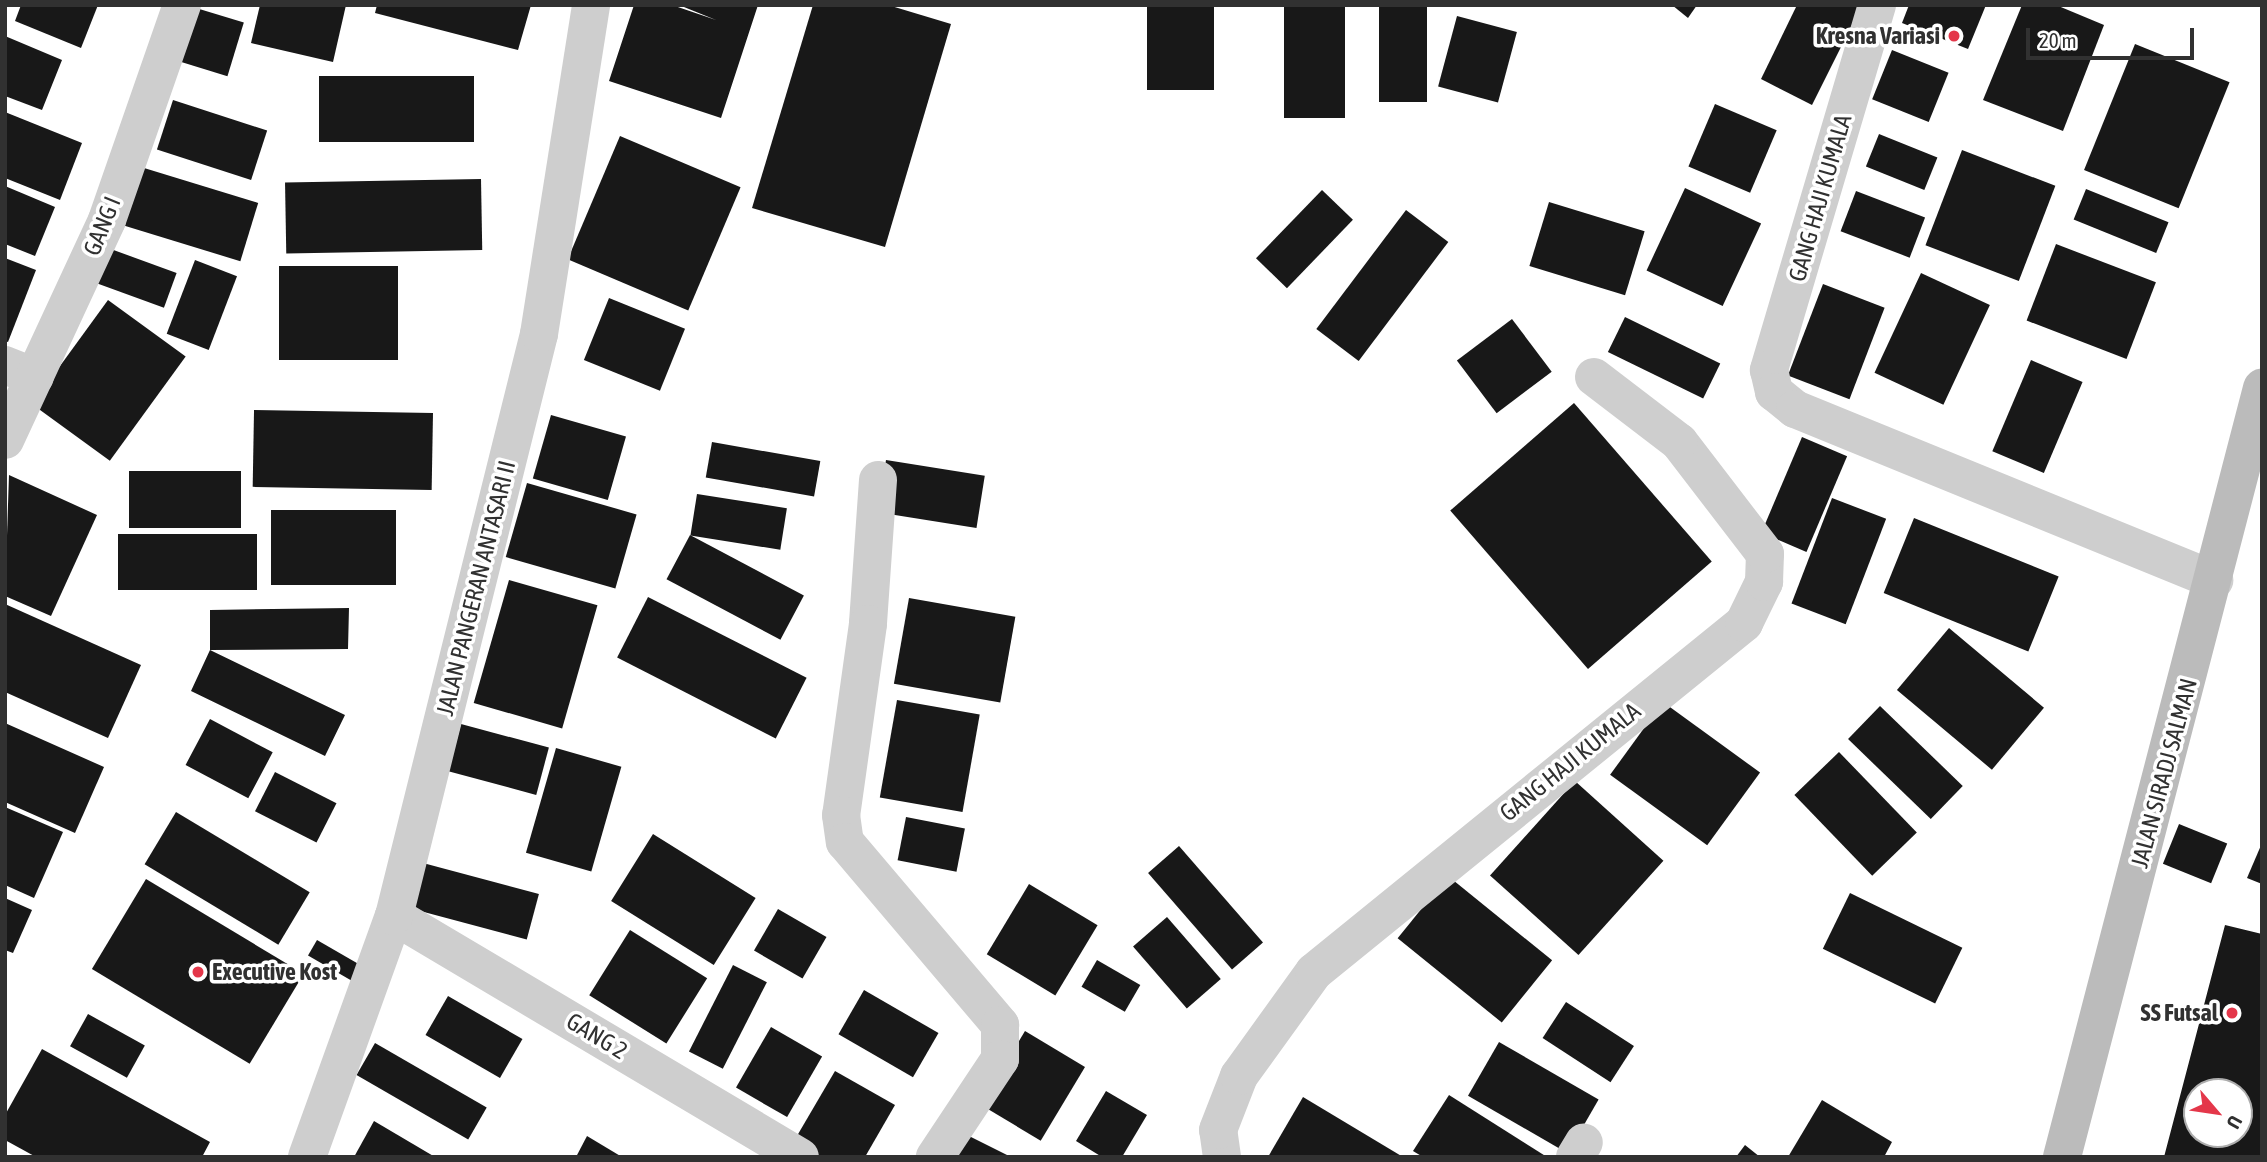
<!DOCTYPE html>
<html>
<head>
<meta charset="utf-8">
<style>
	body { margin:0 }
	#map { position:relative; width:2267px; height:1162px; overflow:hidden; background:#fff; font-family:"Asap Condensed",sans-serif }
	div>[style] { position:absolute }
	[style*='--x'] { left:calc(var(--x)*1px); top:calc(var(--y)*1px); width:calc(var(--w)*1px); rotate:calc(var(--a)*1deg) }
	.building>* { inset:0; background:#181818; transform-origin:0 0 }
	.street>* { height:38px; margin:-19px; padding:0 19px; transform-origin:19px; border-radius:19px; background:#cecece }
	.secondary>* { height:38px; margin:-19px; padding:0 19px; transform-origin:19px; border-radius:19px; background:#bbb }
	.dots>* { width:19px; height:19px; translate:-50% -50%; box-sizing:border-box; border:4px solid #fff; border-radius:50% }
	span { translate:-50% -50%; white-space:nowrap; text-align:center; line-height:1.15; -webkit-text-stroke:7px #fff; paint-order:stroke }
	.poi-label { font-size:24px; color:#313131; font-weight:700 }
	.right { translate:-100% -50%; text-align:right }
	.left { translate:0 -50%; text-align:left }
	.street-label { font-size:24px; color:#313131 }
	.frame { position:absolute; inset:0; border:7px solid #313131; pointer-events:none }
	.north { position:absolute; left:2183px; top:1078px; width:70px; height:70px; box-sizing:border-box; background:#fff; border:2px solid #adadad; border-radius:50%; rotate:119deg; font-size:19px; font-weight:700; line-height:28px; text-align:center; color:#313131 }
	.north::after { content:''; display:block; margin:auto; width:24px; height:32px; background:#e4374a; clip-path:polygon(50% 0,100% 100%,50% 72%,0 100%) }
	.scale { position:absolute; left:2026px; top:28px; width:168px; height:32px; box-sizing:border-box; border:4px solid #313131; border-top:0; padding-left:9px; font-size:21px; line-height:24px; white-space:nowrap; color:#313131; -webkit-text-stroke:5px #fff; paint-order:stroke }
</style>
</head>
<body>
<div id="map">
	<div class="building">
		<div style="clip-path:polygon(21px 5px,98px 5px,81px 48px,15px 21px)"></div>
		<div style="clip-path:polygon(260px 5px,346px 5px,333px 62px,251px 43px)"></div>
		<div style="clip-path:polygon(377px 5px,531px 5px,518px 50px,375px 13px)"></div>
		<div style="clip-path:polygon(634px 5px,672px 5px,716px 20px,679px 5px,758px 5px,721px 118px,609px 81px)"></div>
		<div style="clip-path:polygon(813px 5px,888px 5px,951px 24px,885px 247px,752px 208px)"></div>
		<div style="left:1147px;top:5px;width:67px;height:85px"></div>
		<div style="left:1284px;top:5px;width:61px;height:113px"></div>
		<div style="left:1379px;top:5px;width:48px;height:97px"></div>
		<div style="clip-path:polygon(1672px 5px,1697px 5px,1688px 18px)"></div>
		<div style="clip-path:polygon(1797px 5px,1862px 5px,1812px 105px,1761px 79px)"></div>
		<div style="clip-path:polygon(1909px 5px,1986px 5px,1968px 49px,1902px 23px)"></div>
		<div style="clip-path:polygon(2022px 5px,2056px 5px,2104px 25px,2063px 131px,1983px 100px)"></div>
		<div style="left:196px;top:8px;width:50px;height:56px;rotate:17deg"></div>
		<div style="left:1457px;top:16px;width:62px;height:73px;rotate:15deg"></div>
		<div style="clip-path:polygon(5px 36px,62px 60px,42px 110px,5px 96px)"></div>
		<div style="left:2135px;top:44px;width:102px;height:136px;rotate:22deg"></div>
		<div style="left:1892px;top:50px;width:61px;height:53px;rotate:22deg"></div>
		<div style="left:474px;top:76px;width:66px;height:155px;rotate:90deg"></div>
		<div style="left:173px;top:100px;width:99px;height:52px;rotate:18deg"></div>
		<div style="left:1715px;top:104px;width:67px;height:68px;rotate:23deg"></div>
		<div style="clip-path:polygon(5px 112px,82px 143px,60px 200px,5px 178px)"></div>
		<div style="left:1879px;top:134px;width:63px;height:35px;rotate:22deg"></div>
		<div style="left:620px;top:136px;width:131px;height:134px;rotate:23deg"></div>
		<div style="left:1962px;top:150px;width:100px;height:102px;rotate:21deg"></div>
		<div style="left:131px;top:164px;width:133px;height:61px;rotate:17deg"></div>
		<div style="left:481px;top:179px;width:71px;height:196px;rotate:89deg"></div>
		<div style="clip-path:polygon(5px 186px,55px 207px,35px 256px,5px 244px)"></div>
		<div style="left:1685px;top:188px;width:84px;height:91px;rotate:25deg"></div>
		<div style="left:2086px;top:189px;width:89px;height:33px;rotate:22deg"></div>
		<div style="left:1322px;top:190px;width:43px;height:95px;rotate:44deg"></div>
		<div style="left:1856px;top:191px;width:74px;height:43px;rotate:21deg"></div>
		<div style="left:1549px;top:202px;width:100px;height:67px;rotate:17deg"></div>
		<div style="left:1406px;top:210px;width:53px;height:149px;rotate:37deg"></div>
		<div style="left:2056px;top:244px;width:107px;height:82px;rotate:21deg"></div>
		<div style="left:108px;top:248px;width:73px;height:37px;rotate:20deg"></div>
		<div style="clip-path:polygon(5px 258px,36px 270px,8px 342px,5px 341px)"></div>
		<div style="left:195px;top:260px;width:45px;height:79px;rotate:21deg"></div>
		<div style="left:398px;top:266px;width:94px;height:119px;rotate:90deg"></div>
		<div style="left:1921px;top:273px;width:76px;height:110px;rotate:25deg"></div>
		<div style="left:1823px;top:284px;width:66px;height:98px;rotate:21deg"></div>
		<div style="left:609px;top:298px;width:82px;height:67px;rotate:22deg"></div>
		<div style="left:108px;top:300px;width:96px;height:129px;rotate:36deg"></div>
		<div style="left:1625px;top:317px;width:106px;height:39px;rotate:26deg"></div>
		<div style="left:1512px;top:319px;width:66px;height:69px;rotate:53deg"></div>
		<div style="left:2031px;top:360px;width:56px;height:99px;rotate:23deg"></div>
		<div style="left:1574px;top:403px;width:210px;height:164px;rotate:49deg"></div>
		<div style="left:433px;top:413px;width:77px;height:179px;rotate:91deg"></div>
		<div style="left:551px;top:415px;width:78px;height:66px;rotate:16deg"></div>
		<div style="left:1802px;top:437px;width:49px;height:104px;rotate:23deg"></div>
		<div style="left:712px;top:442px;width:110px;height:36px;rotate:10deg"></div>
		<div style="left:886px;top:460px;width:100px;height:53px;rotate:9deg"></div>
		<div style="left:241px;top:471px;width:57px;height:112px;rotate:90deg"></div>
		<div style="clip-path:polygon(9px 475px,97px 515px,51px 616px,5px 596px)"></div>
		<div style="left:527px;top:483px;width:114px;height:77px;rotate:16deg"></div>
		<div style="left:697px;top:494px;width:91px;height:42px;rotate:9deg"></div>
		<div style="left:1832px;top:498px;width:58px;height:113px;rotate:21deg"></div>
		<div style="left:396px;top:510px;width:75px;height:125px;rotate:90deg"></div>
		<div style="left:1914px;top:518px;width:156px;height:81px;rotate:22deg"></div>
		<div style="left:257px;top:534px;width:56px;height:139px;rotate:90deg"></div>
		<div style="left:690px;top:535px;width:129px;height:50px;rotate:28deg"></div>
		<div style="left:509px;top:580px;width:92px;height:128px;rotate:16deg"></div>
		<div style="left:648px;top:597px;width:178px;height:68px;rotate:27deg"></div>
		<div style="left:909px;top:598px;width:108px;height:87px;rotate:10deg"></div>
		<div style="clip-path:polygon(5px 604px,141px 665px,108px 738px,5px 692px)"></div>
		<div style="clip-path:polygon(349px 608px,348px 649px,210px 650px,345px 715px,325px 756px,191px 691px,210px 650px,210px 610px)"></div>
		<div style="left:1949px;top:628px;width:124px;height:81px;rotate:40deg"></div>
		<div style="left:897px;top:700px;width:84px;height:99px;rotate:10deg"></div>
		<div style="left:1663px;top:702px;width:120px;height:90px;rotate:36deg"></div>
		<div style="left:1880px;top:706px;width:115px;height:46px;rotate:44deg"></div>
		<div style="left:210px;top:719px;width:71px;height:52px;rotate:28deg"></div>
		<div style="clip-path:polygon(5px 723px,104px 767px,75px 833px,5px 802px)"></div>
		<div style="left:461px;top:724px;width:91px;height:49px;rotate:15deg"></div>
		<div style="left:556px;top:748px;width:68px;height:109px;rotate:16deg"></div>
		<div style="left:1839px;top:752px;width:112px;height:62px;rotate:46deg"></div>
		<div style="left:275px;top:772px;width:69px;height:44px;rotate:27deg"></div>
		<div style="left:1575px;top:781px;width:119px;height:127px;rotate:42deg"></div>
		<div style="clip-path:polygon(5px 807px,63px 832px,34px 898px,5px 885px)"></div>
		<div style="left:176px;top:812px;width:156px;height:61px;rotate:31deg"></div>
		<div style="left:906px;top:817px;width:60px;height:44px;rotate:11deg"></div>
		<div style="left:2179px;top:824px;width:52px;height:43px;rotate:22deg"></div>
		<div style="left:653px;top:834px;width:121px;height:79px;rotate:32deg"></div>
		<div style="clip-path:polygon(2262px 843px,2262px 884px,2247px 878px)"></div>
		<div style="left:1179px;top:846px;width:128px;height:41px;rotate:49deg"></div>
		<div style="left:423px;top:863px;width:120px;height:47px;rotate:15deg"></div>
		<div style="left:1448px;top:876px;width:134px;height:80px;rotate:39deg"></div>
		<div style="left:146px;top:879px;width:184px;height:105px;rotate:31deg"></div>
		<div style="left:1029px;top:884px;width:80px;height:82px;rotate:31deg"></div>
		<div style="left:1850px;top:893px;width:125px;height:62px;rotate:26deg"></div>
		<div style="clip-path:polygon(5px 898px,32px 910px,13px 953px,5px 950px)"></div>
		<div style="left:778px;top:909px;width:56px;height:48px;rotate:30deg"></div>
		<div style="left:1167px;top:917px;width:82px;height:45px;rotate:49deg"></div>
		<div style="clip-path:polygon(evenodd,2225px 925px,2262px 934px,2262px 1157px,2164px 1157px,2225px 925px,2197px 1092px,2239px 1092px,2239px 1134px,2197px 1134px,2197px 1092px)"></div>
		<div style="left:630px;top:930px;width:91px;height:77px;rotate:32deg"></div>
		<div style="left:317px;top:940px;width:51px;height:18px;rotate:30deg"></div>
		<div style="left:1097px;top:960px;width:50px;height:31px;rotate:30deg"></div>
		<div style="left:733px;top:965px;width:38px;height:97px;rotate:27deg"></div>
		<div style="left:864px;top:990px;width:86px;height:51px;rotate:30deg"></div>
		<div style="left:448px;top:996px;width:86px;height:45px;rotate:30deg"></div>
		<div style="left:1566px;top:1002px;width:81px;height:43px;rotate:33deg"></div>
		<div style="left:88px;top:1014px;width:65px;height:37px;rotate:29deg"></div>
		<div style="left:771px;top:1027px;width:59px;height:70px;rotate:30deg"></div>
		<div style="left:1025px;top:1031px;width:70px;height:86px;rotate:31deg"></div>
		<div style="left:1499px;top:1042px;width:115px;height:62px;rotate:30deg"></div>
		<div style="left:375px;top:1043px;width:129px;height:37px;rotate:30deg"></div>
		<div style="clip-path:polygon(42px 1049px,210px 1142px,202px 1157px,36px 1157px,5px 1140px,5px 1115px)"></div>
		<div style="clip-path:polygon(835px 1071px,895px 1105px,865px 1157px,821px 1157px,794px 1141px)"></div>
		<div style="clip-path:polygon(1106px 1091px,1147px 1115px,1122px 1157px,1102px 1157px,1076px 1141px)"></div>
		<div style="clip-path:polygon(1449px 1095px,1547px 1157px,1423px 1157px,1413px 1151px)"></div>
		<div style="clip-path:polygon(1303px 1097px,1403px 1157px,1268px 1157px)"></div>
		<div style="clip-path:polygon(1822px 1100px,1892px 1142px,1884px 1157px,1788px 1157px)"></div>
		<div style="clip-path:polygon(374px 1121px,435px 1157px,354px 1157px)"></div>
		<div style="clip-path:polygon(963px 1133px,1011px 1157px,951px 1157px)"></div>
		<div style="clip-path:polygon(587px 1136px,622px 1157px,576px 1157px)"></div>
		<div style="clip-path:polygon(1745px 1145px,1760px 1157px,1736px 1157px)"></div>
	</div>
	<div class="street">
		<div style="--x:1877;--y:5;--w:381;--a:106.5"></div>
		<div style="--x:1769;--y:370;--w:23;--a:77"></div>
		<div style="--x:1774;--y:392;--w:27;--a:39"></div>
		<div style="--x:1795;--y:409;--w:453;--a:22.2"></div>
		<div style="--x:5;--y:365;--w:32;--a:22"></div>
		<div style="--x:5;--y:440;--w:242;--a:-65.1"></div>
		<div style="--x:107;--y:220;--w:228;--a:-70.8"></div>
		<div style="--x:878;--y:480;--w:144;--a:94"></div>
		<div style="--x:868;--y:624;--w:193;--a:98"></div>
		<div style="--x:841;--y:815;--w:27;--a:82"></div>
		<div style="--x:845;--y:842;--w:240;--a:49.7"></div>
		<div style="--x:1000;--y:1025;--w:34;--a:90"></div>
		<div style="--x:1000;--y:1059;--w:118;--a:123.6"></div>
		<div style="--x:394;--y:916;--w:472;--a:30.7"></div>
		<div style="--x:307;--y:1157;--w:256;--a:-70.2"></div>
		<div style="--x:394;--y:916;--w:600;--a:-76.01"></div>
		<div style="--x:539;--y:334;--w:333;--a:-81"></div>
		<div style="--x:1222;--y:1157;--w:27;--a:-98"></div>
		<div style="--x:1218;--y:1130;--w:58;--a:-68.7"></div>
		<div style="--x:1239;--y:1076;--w:128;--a:-54.2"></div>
		<div style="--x:1314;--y:972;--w:554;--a:-39.06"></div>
		<div style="--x:1744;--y:623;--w:46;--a:-64"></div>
		<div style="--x:1764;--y:582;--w:28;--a:-88"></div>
		<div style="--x:1765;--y:554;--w:141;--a:-127.5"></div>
		<div style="--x:1679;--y:442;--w:107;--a:-142.6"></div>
		<div style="--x:1575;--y:1157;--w:17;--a:-59"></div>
	</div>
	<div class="secondary">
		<div style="--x:2062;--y:1157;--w:795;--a:-75.42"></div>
	</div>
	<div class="dots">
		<div style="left:1954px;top:36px;background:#e4374a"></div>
		<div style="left:198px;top:972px;background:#e4374a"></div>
		<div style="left:2232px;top:1013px;background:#e4374a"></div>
	</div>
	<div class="poi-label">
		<span class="right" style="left:1940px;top:36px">Kresna Variasi</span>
		<span class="left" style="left:212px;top:972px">Executive Kost</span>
		<span class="right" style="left:2218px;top:1013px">SS Futsal</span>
	</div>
	<div class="street-label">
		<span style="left:1820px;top:198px;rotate:-74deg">GANG HAJI KUMALA</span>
		<span style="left:102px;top:226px;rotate:-68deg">GANG I</span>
		<span style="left:476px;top:588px;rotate:-76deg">JALAN PANGERAN ANTASARI II</span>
		<span style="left:1570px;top:762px;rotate:-39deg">GANG HAJI KUMALA</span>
		<span style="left:2164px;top:773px;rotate:-75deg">JALAN SIRADJ SALMAN</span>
		<span style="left:597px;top:1036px;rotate:31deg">GANG 2</span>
	</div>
	<div class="frame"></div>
	<div class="north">U</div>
	<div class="scale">20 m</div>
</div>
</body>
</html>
